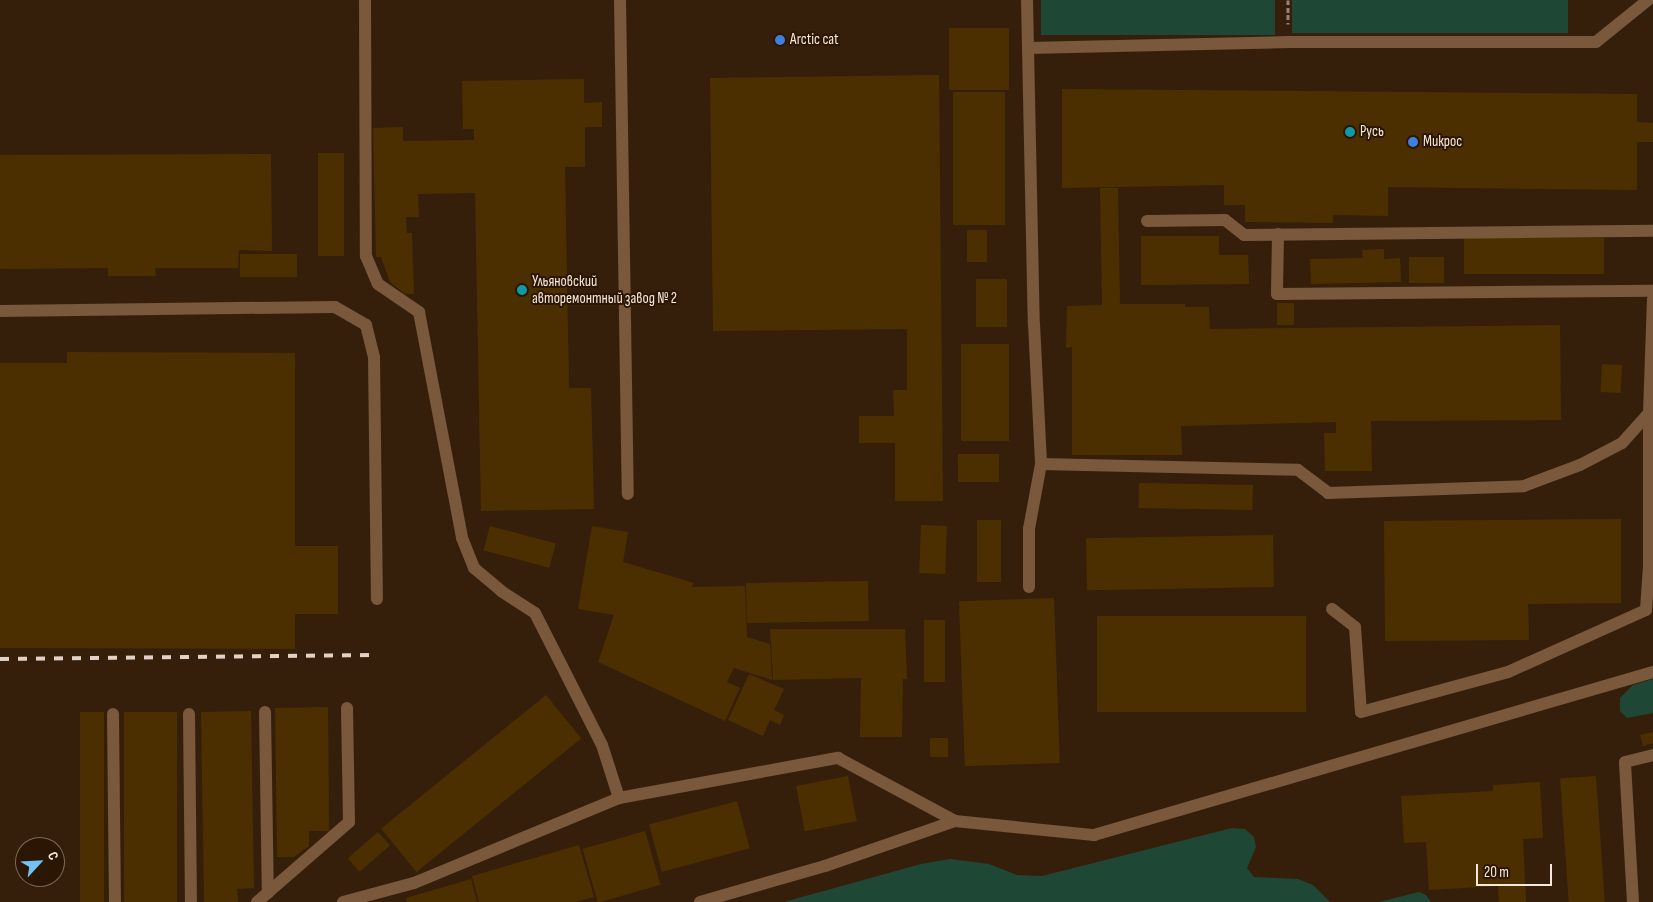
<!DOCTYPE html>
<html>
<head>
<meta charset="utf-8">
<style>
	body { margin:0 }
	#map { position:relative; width:1653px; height:902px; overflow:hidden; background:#351f0b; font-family:"Sofia Sans Condensed",sans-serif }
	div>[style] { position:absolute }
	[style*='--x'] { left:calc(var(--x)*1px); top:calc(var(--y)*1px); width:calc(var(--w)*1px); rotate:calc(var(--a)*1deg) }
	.green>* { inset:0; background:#1e4835; transform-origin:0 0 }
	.building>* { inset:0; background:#4c2f00; transform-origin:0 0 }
	.path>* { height:3px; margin-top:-1.5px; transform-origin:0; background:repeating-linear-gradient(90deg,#968474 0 5px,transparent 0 7.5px) }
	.lane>* { height:12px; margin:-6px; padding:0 6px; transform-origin:6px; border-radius:6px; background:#79583c }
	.rail>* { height:4px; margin-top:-2px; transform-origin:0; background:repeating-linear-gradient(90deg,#e2d2c5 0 9px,transparent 0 18px) }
	.dots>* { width:14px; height:14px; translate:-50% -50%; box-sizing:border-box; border:2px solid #2b1603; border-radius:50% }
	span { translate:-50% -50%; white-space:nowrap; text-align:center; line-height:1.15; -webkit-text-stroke:4px #2b1603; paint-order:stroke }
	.poi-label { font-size:15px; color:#f7e8dc }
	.left { translate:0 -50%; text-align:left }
	.north { position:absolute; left:15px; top:837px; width:50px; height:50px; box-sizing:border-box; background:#2b1603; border:1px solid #7d6a5a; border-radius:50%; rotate:65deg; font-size:14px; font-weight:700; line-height:20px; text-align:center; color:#f7e8dc }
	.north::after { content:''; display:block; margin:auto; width:18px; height:22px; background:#72c1f5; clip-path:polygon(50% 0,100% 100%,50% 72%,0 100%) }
	.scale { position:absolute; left:1476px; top:864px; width:76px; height:22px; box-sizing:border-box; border:2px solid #f7e8dc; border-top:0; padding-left:6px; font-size:15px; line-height:18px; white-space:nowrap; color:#f7e8dc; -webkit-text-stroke:4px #2b1603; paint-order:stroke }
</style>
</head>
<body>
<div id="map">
	<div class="green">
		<div style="left:1041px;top:0;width:234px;height:35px"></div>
		<div style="left:1292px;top:0;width:276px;height:33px"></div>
		<div style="clip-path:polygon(1653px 679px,1653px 713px,1627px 718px,1620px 711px,1620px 698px,1633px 685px)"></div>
		<div style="clip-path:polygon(1232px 828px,1245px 829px,1254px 837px,1256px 847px,1247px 868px,1254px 877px,1298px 879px,1313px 885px,1330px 902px,784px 902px,921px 864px,950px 859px,989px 864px,1017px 875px,1042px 876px)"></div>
		<div style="clip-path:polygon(1419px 892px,1426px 895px,1431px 902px,1379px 902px)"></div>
	</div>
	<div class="building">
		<div style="left:949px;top:28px;width:60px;height:62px"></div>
		<div style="clip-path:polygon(939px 75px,943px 501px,895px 501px,895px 443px,859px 443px,859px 416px,894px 416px,893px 390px,907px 390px,907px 329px,713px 331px,710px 78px)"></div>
		<div style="clip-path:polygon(584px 79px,584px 103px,602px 102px,602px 127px,585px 127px,585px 167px,565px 167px,569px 388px,591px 388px,594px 509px,481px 511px,475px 193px,418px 194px,419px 217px,406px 217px,407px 233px,412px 233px,414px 294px,405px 294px,390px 282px,381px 257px,376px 257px,373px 128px,403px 127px,403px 141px,474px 140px,474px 129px,463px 129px,462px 81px)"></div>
		<div style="clip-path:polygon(1062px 89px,1637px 94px,1637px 122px,1653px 123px,1653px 142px,1637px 142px,1637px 190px,1388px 187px,1388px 216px,1333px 215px,1333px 223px,1245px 222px,1245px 205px,1224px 205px,1224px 185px,1062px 188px)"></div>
		<div style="left:953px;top:92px;width:52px;height:133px"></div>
		<div style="left:318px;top:153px;width:26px;height:103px"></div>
		<div style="clip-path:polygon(271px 154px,272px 251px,239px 250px,238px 268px,155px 268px,156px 276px,108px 276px,108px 268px,0 269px,0 155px)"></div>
		<div style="clip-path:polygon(1100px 188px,1118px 188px,1120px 304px,1185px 304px,1185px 307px,1209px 307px,1210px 329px,1560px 325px,1561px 420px,1371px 421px,1372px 471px,1325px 471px,1324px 433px,1336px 433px,1336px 422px,1181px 426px,1182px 455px,1072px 455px,1072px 347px,1066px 348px,1067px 306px,1102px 305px)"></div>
		<div style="left:967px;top:230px;width:20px;height:32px"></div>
		<div style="clip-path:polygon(1141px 236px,1219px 236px,1219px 255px,1248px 255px,1249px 284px,1141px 285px)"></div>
		<div style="left:1464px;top:238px;width:140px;height:36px"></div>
		<div style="clip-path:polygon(1384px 249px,1384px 259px,1400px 258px,1401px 282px,1311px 284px,1310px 259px,1363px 258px,1362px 250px)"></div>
		<div style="left:240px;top:254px;width:57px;height:23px"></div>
		<div style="left:1444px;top:257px;width:26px;height:35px;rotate:90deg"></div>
		<div style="left:976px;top:279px;width:31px;height:48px"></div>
		<div style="left:1277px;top:303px;width:17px;height:22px"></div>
		<div style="left:961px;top:344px;width:48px;height:97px"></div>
		<div style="clip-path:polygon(67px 352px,295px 353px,295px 546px,338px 546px,338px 614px,295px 614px,295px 649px,0 648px,0 363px,67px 363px)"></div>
		<div style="left:1602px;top:364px;width:20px;height:28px;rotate:3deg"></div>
		<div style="left:958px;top:454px;width:41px;height:28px"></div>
		<div style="left:1139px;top:483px;width:114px;height:25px;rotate:1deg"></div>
		<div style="clip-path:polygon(1621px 519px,1621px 603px,1528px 604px,1529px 640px,1385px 641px,1384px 521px)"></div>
		<div style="left:977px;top:520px;width:24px;height:62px"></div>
		<div style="left:921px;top:525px;width:26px;height:48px;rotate:2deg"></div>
		<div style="left:490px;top:526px;width:68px;height:25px;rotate:15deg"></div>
		<div style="clip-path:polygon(592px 526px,628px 532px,623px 562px,694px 583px,692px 587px,745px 586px,747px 637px,770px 644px,772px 680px,734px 668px,727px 682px,740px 688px,725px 721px,598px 662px,614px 615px,578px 609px)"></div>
		<div style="left:1273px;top:535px;width:52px;height:187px;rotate:89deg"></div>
		<div style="left:868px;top:581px;width:40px;height:122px;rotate:89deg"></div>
		<div style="left:1054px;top:598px;width:165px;height:95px;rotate:88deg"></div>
		<div style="left:1097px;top:616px;width:209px;height:96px"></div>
		<div style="left:924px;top:620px;width:21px;height:62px"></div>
		<div style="clip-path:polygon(770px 629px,905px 629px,907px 679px,903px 679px,902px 737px,860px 737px,861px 678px,773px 680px)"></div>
		<div style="clip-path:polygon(749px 674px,784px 689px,774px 710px,784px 715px,780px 725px,770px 720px,763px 736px,728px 720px)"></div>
		<div style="left:546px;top:695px;width:56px;height:212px;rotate:51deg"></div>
		<div style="clip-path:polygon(328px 707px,329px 831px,309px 831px,309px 846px,294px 857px,277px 857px,275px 708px)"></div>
		<div style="clip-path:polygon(251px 711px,254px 888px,237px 889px,238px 902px,204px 902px,201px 712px)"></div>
		<div style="left:80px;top:712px;width:24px;height:190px"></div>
		<div style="left:124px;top:712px;width:53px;height:190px"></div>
		<div style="clip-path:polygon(1653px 732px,1653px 743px,1643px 746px,1640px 735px)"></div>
		<div style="left:930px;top:738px;width:18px;height:19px"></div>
		<div style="left:848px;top:776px;width:46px;height:53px;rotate:79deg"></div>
		<div style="left:1596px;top:776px;width:126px;height:36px;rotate:86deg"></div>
		<div style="clip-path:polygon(1540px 782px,1543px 838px,1523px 839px,1526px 902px,1499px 902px,1498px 886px,1429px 890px,1426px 842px,1404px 843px,1401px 796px,1493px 791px,1493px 785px)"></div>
		<div style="left:737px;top:801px;width:49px;height:91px;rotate:75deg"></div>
		<div style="left:645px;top:831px;width:56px;height:65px;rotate:74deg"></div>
		<div style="left:378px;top:832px;width:18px;height:40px;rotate:49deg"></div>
		<div style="clip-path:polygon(579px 845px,594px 897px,575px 902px,479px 902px,472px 876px)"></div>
		<div style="clip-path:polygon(471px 879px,477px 902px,407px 902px,406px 898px)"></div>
	</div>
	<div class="path">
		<div style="--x:1288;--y:0;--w:24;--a:90"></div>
	</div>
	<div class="lane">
		<div style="--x:365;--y:0;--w:256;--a:89.8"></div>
		<div style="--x:366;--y:256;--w:30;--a:67"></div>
		<div style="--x:378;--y:284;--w:50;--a:34.3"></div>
		<div style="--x:419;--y:312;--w:230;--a:79.2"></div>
		<div style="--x:462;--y:538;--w:32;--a:68"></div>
		<div style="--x:474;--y:568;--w:35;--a:40"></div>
		<div style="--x:501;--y:591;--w:40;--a:32.9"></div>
		<div style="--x:535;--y:613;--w:148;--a:63.1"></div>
		<div style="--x:602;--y:745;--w:56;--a:72.2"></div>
		<div style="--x:620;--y:0;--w:494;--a:89.1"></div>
		<div style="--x:1027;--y:0;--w:324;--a:88.8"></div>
		<div style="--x:1034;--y:324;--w:140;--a:87.1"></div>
		<div style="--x:1041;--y:464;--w:66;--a:100.5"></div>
		<div style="--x:1029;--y:529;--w:58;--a:90"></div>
		<div style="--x:1028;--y:48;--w:260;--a:-1.3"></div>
		<div style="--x:1288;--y:42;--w:308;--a:0"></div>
		<div style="--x:1596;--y:42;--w:67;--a:-38.9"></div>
		<div style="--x:1147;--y:221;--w:78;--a:-0.7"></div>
		<div style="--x:1225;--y:220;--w:24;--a:38"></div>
		<div style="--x:1244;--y:235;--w:409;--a:-0.6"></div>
		<div style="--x:1278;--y:234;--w:60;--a:91"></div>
		<div style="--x:1277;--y:294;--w:376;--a:-0.5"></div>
		<div style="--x:0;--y:311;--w:335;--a:-0.7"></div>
		<div style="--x:335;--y:307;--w:36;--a:30"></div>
		<div style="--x:366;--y:325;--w:34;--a:76"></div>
		<div style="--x:374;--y:358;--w:241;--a:89.3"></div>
		<div style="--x:1041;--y:464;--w:257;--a:1.3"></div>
		<div style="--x:1298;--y:470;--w:38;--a:37"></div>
		<div style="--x:1328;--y:493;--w:196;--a:-2"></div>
		<div style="--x:1524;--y:486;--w:60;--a:-20.6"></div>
		<div style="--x:1580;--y:465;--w:47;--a:-27.6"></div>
		<div style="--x:1622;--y:443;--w:40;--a:-48"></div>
		<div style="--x:1649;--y:413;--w:114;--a:-88"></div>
		<div style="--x:1332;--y:609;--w:29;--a:38"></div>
		<div style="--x:1355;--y:627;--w:85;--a:86"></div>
		<div style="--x:1361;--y:712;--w:152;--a:-15.2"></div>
		<div style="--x:1508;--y:672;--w:151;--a:-24.2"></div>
		<div style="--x:1646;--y:610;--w:44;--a:-86.1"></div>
		<div style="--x:1649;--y:566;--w:153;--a:-90"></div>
		<div style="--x:265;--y:712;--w:181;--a:89.1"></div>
		<div style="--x:113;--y:714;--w:188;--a:89.4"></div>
		<div style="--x:189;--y:714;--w:188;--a:89.4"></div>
		<div style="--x:257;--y:902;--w:122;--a:-41"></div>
		<div style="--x:349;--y:822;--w:114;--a:-91"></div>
		<div style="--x:343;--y:902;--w:73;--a:-15"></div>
		<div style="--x:414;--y:883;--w:222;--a:-22.5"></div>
		<div style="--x:619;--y:798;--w:223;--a:-10.4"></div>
		<div style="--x:838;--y:758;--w:133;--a:28.3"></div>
		<div style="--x:955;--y:821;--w:140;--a:5.8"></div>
		<div style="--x:1094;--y:835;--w:582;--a:-16.26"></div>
		<div style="--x:700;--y:902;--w:130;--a:-16.1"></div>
		<div style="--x:825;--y:866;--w:138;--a:-19.1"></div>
		<div style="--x:1633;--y:902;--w:140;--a:-93.3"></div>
		<div style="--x:1625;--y:762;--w:29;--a:-14"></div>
	</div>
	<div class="rail">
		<div style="--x:0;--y:659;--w:375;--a:-0.6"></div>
	</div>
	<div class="dots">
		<div style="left:780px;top:40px;background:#3f7fe0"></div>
		<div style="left:1350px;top:132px;background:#0f9aa8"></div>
		<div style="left:1413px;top:142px;background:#3f7fe0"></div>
		<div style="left:522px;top:290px;background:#0f9aa8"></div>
	</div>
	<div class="poi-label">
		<span class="left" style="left:790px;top:40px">Arctic cat</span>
		<span class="left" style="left:1360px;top:132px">Русь</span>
		<span class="left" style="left:1423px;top:142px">Микрос</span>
		<span class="left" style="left:532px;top:290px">Ульяновский<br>авторемонтный завод № 2</span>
	</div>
	<div class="north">С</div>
	<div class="scale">20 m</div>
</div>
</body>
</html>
